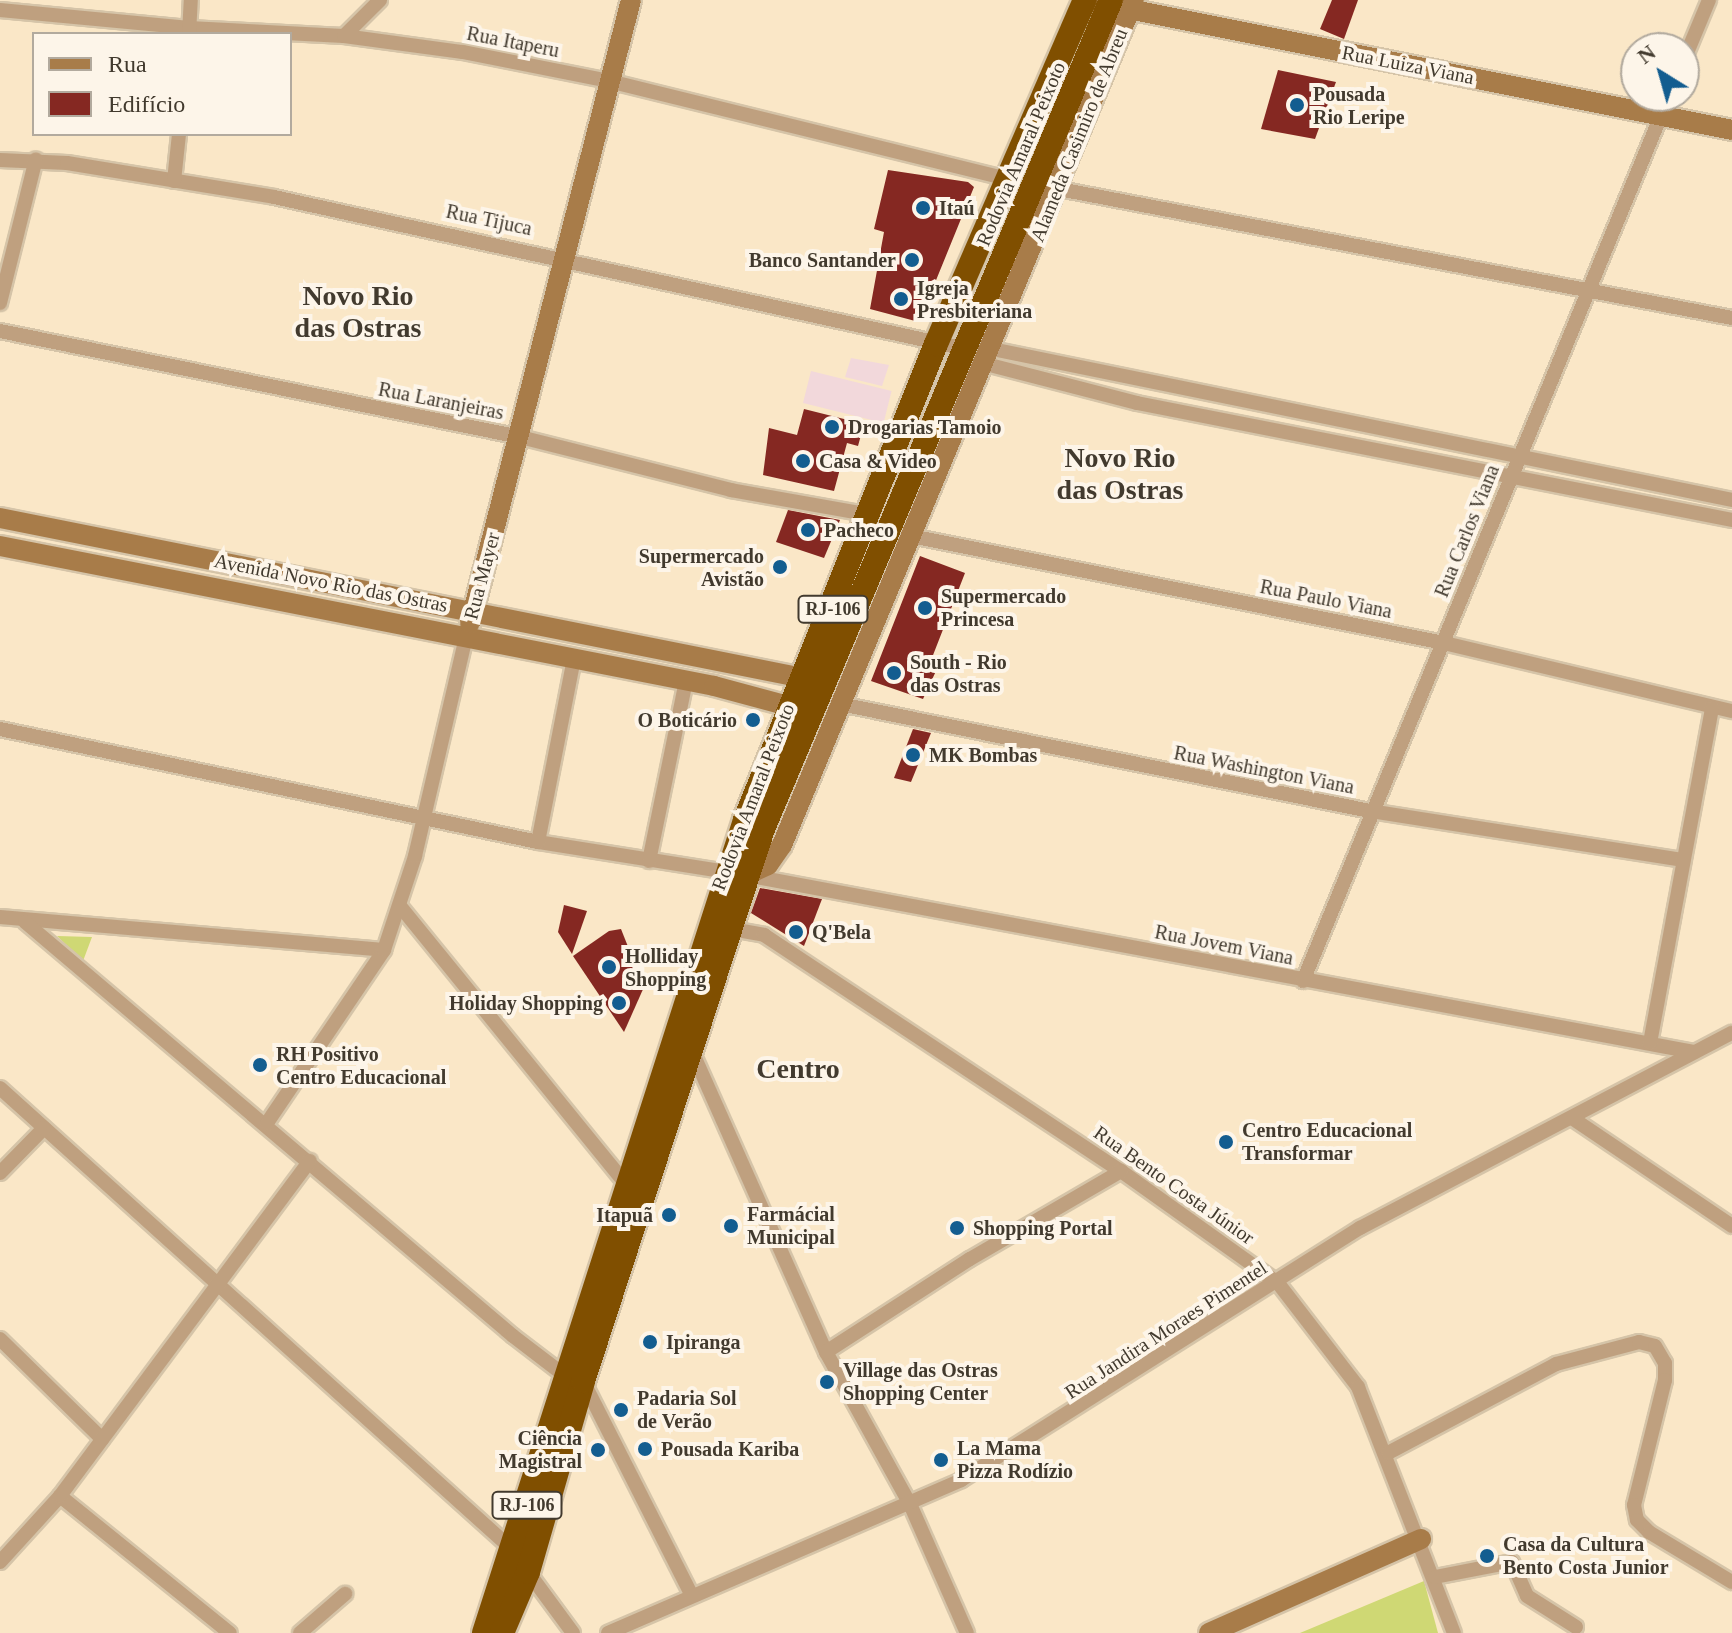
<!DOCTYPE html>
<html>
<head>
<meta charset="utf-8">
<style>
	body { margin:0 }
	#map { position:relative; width:1732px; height:1633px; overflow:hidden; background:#fae7c7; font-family:"Times New Roman",serif }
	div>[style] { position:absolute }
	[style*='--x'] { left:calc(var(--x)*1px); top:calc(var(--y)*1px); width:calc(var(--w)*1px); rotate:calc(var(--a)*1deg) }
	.commercial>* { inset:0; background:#f2d8db; transform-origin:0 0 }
	.green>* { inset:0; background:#cfd874 }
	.building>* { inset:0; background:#852822 }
	.roads { filter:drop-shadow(2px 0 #d5c4a8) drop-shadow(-2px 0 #d5c4a8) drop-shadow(0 2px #d5c4a8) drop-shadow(0 -2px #d5c4a8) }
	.street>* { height:14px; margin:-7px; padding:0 7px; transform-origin:7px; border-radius:7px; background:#bfa07f }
	.secondary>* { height:20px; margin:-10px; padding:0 10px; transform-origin:10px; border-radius:10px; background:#a87c49 }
	.highway>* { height:24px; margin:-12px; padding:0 12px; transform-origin:12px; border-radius:12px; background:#804f00 }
	.dots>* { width:22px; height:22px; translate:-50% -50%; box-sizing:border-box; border:4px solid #fdf5e9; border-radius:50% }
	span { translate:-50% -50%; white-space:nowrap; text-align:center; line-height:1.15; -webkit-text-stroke:8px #fdf5e9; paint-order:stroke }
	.shield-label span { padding:2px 6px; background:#fdf5e9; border:2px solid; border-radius:6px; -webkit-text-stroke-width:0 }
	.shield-label { font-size:18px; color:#423a2e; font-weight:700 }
	.street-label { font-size:20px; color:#423a2e }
	.poi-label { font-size:20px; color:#423a2e; font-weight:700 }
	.left { translate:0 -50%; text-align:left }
	.right { translate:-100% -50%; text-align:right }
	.district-label { font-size:28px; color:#423a2e; font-weight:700 }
	.legend { position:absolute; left:32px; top:32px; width:260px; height:104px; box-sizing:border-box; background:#fdf5e9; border:2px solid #b2aa9e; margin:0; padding:10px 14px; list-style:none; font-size:24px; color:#423a2e }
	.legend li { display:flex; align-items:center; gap:16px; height:40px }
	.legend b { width:40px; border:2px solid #b2aa9e }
	.north { position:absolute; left:1620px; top:32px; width:80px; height:80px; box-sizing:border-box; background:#fdf5e9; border:2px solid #b2aa9e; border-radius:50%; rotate:323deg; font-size:22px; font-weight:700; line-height:32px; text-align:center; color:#423a2e }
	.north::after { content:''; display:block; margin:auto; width:28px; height:36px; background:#135d90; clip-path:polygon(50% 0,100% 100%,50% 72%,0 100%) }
</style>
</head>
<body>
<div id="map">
	<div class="commercial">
		<div style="clip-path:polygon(851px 358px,889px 365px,882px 386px,845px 377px)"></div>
		<div style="left:811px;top:371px;width:83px;height:33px;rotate:14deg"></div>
	</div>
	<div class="green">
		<div style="clip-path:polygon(57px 936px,92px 937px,83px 961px)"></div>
		<div style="clip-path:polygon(1424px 1581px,1438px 1633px,1300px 1633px)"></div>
	</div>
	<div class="building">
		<div style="clip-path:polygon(1332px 0,1358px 0,1344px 39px,1320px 29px)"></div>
		<div style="clip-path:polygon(1278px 70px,1336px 82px,1315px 139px,1261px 129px)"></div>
		<div style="clip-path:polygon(888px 170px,968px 182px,974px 187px,919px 322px,870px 309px,884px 232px,874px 229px)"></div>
		<div style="clip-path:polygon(804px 409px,864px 424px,858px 446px,847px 443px,834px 491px,763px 475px,769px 428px,797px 435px)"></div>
		<div style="clip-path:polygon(788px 510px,840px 520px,824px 558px,776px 542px)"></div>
		<div style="clip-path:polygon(920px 556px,965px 573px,928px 668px,936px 671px,923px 699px,871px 681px)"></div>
		<div style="clip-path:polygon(913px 729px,931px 733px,911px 782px,894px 778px)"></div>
		<div style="clip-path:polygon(760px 888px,822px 899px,804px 946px,751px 913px)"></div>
		<div style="clip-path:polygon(564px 905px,587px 911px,572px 954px,558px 932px)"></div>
		<div style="clip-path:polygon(621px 929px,644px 987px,624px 1032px,573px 956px,609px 931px)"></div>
	</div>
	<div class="roads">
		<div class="street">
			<div style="--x:0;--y:10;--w:190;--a:5.4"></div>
			<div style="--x:189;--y:28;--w:155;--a:3"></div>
			<div style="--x:344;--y:36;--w:120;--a:7.7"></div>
			<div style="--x:463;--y:52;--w:149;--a:11.2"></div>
			<div style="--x:609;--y:81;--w:411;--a:13.8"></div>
			<div style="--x:189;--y:34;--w:34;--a:-87"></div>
			<div style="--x:344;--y:36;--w:51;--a:-45"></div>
			<div style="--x:1684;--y:60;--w:65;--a:-67.4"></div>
			<div style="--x:0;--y:160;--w:67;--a:2.6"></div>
			<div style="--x:67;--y:163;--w:210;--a:9.3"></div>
			<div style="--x:274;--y:197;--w:708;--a:12.39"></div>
			<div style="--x:174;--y:181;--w:47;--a:-83.9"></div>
			<div style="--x:1059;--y:189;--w:685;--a:10.85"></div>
			<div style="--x:0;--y:303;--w:148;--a:-76"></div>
			<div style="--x:0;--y:331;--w:531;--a:11.52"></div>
			<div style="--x:520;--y:437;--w:218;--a:14.1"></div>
			<div style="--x:731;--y:490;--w:142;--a:10.1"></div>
			<div style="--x:992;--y:349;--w:755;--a:11.53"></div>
			<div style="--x:986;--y:364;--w:156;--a:14.5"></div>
			<div style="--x:1137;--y:403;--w:606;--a:11.12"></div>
			<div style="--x:911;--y:536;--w:544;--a:11.35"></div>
			<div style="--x:1444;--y:643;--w:296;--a:13.3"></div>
			<div style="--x:840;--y:704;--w:541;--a:11.41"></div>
			<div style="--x:1370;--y:811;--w:317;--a:8.9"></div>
			<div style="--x:0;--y:729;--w:550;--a:11.86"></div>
			<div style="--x:538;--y:842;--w:211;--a:9"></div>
			<div style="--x:746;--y:875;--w:964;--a:10.58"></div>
			<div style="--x:538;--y:842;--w:187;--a:-78.9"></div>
			<div style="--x:649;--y:861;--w:185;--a:-78.4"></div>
			<div style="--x:400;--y:906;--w:357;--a:50.9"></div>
			<div style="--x:0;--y:917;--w:385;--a:4.9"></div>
			<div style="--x:25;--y:922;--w:640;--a:40.31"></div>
			<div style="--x:513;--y:1336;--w:64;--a:37.4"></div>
			<div style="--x:564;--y:1375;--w:20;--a:18"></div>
			<div style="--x:583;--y:1381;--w:239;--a:63.1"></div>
			<div style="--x:726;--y:928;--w:39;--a:10"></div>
			<div style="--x:764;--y:935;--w:428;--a:33.5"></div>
			<div style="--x:1121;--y:1171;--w:193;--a:35.5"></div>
			<div style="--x:1278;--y:1283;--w:131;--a:52.4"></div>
			<div style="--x:1358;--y:1387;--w:264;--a:68.7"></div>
			<div style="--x:1303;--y:981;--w:958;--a:-67.53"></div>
			<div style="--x:1650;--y:1043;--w:341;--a:-79.5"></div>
			<div style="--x:691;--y:1049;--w:332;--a:66"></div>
			<div style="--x:826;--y:1352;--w:174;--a:61.1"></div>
			<div style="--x:910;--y:1504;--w:141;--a:66.2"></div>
			<div style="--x:0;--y:1088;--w:690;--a:42.01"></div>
			<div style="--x:1572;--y:1118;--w:193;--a:34"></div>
			<div style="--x:267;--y:1123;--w:209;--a:-55.9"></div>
			<div style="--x:384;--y:950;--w:99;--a:-71.7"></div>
			<div style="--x:415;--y:856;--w:225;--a:-76.9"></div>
			<div style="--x:0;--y:1173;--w:63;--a:-45.6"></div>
			<div style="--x:0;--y:1339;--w:143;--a:44.4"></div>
			<div style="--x:826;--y:1352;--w:171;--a:-32.9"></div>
			<div style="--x:970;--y:1259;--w:175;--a:-30.2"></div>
			<div style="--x:1388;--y:1453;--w:190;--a:-27.9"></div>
			<div style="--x:1556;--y:1364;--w:86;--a:-14.8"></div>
			<div style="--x:1639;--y:1342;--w:16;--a:14"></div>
			<div style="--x:1655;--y:1346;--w:20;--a:60"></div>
			<div style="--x:1665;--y:1363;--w:17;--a:90"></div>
			<div style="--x:1665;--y:1380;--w:129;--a:103.9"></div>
			<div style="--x:1634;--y:1505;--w:15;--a:79"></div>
			<div style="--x:1637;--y:1520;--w:17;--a:45"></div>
			<div style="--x:1649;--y:1532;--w:97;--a:31.1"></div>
			<div style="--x:60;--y:1496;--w:218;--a:38.9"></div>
			<div style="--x:0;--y:1562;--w:89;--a:-47.7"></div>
			<div style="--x:60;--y:1496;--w:418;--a:-53.3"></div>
			<div style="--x:528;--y:1572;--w:76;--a:53.6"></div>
			<div style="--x:1435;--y:1577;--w:78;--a:-11"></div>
			<div style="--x:1512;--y:1562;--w:37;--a:66"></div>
			<div style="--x:1527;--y:1596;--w:58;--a:32.3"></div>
			<div style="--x:300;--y:1633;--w:60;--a:-40.9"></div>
			<div style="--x:608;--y:1633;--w:385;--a:-23.4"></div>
			<div style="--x:961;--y:1480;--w:472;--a:-32.3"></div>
			<div style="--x:1360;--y:1228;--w:420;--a:-27.7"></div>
		</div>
		<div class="secondary">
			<div style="--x:1084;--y:0;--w:661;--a:11.34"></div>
			<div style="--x:0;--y:518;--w:819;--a:11.27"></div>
			<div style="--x:0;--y:546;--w:728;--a:11.09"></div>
			<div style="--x:714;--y:686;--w:81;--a:15.1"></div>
			<div style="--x:470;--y:623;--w:643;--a:-75.51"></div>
			<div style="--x:746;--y:875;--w:24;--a:-24"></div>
			<div style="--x:768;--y:865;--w:24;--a:-55"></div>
			<div style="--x:782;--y:845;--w:915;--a:-67.38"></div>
			<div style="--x:1209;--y:1633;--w:232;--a:-23.9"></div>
		</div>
		<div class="highway">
			<div style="--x:484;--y:1633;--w:854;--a:-72.2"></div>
			<div style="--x:745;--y:820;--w:513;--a:-68.14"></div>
			<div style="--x:936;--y:344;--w:375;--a:-66.6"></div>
			<div style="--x:502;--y:1633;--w:66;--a:-66.9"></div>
			<div style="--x:528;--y:1572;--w:199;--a:-73.9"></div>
			<div style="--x:583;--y:1381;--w:581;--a:-71.94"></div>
			<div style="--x:763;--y:829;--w:899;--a:-67.23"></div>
		</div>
	</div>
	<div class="dots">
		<div style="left:1297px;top:105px;background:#135d90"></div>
		<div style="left:923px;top:208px;background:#135d90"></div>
		<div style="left:912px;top:260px;background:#135d90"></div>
		<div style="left:901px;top:299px;background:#135d90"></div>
		<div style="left:832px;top:427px;background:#135d90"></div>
		<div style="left:803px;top:461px;background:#135d90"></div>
		<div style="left:808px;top:530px;background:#135d90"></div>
		<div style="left:780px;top:567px;background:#135d90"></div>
		<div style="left:925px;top:608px;background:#135d90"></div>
		<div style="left:894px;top:673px;background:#135d90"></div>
		<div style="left:753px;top:720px;background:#135d90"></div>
		<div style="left:913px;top:755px;background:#135d90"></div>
		<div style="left:796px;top:932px;background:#135d90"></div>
		<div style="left:609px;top:967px;background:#135d90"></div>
		<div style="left:619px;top:1003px;background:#135d90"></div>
		<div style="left:260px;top:1065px;background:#135d90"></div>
		<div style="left:1226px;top:1142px;background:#135d90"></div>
		<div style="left:669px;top:1215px;background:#135d90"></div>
		<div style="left:731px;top:1226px;background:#135d90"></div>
		<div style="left:957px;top:1228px;background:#135d90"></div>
		<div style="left:650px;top:1342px;background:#135d90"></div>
		<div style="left:827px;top:1382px;background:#135d90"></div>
		<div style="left:621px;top:1410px;background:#135d90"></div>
		<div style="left:645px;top:1449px;background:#135d90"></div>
		<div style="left:598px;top:1450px;background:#135d90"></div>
		<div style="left:941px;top:1460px;background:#135d90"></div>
		<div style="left:1487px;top:1556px;background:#135d90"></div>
	</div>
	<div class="shield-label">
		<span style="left:833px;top:609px">RJ-106</span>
		<span style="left:527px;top:1505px">RJ-106</span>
	</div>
	<div class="street-label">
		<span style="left:513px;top:42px;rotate:11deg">Rua Itaperu</span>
		<span style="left:1408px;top:65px;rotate:11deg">Rua Luiza Viana</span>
		<span style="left:1079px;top:135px;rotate:-68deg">Alameda Casimiro de Abreu</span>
		<span style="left:1021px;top:154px;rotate:-67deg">Rodovia Amaral Peixoto</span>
		<span style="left:489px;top:220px;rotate:12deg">Rua Tijuca</span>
		<span style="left:441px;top:401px;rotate:11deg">Rua Laranjeiras</span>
		<span style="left:1467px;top:531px;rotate:-68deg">Rua Carlos Viana</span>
		<span style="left:482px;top:576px;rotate:-75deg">Rua Mayer</span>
		<span style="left:331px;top:583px;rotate:11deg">Avenida Novo Rio das Ostras</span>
		<span style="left:1326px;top:599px;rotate:11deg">Rua Paulo Viana</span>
		<span style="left:1264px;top:770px;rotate:11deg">Rua Washington Viana</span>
		<span style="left:753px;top:797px;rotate:-69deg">Rodovia Amaral Peixoto</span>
		<span style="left:1224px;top:945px;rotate:11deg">Rua Jovem Viana</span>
		<span style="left:1174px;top:1185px;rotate:35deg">Rua Bento Costa Júnior</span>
		<span style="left:1166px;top:1330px;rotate:-33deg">Rua Jandira Moraes Pimentel</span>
	</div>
	<div class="poi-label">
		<span class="left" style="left:1313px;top:106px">Pousada<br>Rio Leripe</span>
		<span class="left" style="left:939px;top:208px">Itaú</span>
		<span class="right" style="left:896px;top:260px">Banco Santander</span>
		<span class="left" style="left:917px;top:300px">Igreja<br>Presbiteriana</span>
		<span class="left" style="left:848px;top:427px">Drogarias Tamoio</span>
		<span class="left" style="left:819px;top:461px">Casa &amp; Video</span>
		<span class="left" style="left:824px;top:530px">Pacheco</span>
		<span class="right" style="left:764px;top:568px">Supermercado<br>Avistão</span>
		<span class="left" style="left:941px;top:608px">Supermercado<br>Princesa</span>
		<span class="left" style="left:910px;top:674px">South - Rio<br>das Ostras</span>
		<span class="right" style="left:737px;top:720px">O Boticário</span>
		<span class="left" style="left:929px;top:755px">MK Bombas</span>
		<span class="left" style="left:812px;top:932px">Q'Bela</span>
		<span class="left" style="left:625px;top:968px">Holliday<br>Shopping</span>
		<span class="right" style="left:603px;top:1003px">Holiday Shopping</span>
		<span class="left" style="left:276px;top:1066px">RH Positivo<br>Centro Educacional</span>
		<span class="left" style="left:1242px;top:1142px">Centro Educacional<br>Transformar</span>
		<span class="left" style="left:747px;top:1226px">Farmácial<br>Municipal</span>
		<span class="right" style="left:653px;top:1215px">Itapuã</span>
		<span class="left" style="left:973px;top:1228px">Shopping Portal</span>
		<span class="left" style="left:666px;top:1342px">Ipiranga</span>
		<span class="left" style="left:843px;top:1382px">Village das Ostras<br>Shopping Center</span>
		<span class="left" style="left:637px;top:1410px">Padaria Sol<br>de Verão</span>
		<span class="right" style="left:582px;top:1450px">Ciência<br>Magistral</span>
		<span class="left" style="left:957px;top:1460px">La Mama<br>Pizza Rodízio</span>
		<span class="left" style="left:661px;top:1449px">Pousada Kariba</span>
		<span class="left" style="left:1503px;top:1556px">Casa da Cultura<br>Bento Costa Junior</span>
	</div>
	<div class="district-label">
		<span style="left:358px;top:312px">Novo Rio<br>das Ostras</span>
		<span style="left:1120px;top:474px">Novo Rio<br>das Ostras</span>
		<span style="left:798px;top:1069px">Centro</span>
	</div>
	<ul class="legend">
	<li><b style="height:10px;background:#a87c49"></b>Rua</li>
	<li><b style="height:22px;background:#852822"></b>Edifício</li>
	</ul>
	<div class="north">N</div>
</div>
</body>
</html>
